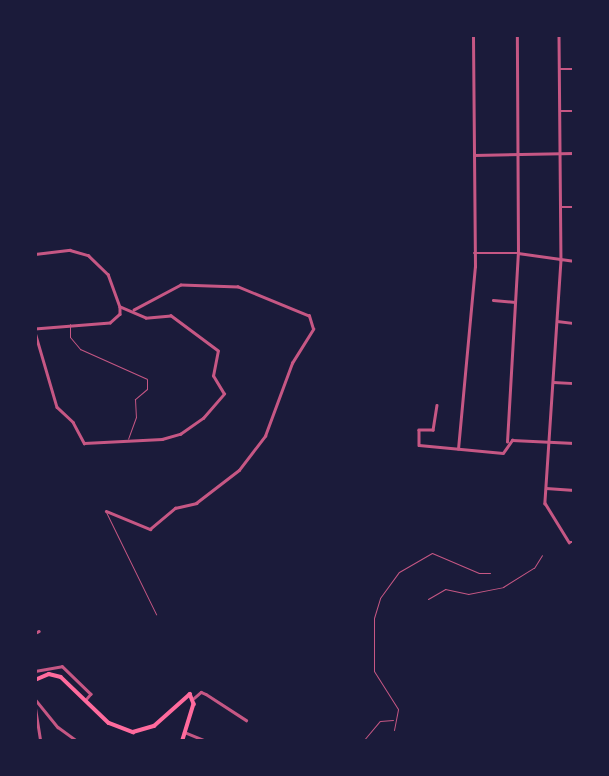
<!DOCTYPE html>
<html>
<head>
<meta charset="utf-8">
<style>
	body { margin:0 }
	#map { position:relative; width:609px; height:776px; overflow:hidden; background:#1b1b3a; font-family:Montserrat,sans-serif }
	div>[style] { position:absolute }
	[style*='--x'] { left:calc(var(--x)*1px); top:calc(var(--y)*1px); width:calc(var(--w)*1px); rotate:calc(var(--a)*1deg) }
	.service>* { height:1px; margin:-0.5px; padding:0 0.5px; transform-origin:0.5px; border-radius:0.5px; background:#c65784 }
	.minor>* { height:2.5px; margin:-1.25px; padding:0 1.25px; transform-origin:1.25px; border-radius:1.25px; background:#c65784 }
	.secondary>* { height:3.5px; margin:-1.75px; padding:0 1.75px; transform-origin:1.75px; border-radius:1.75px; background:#ff6b9d }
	span { translate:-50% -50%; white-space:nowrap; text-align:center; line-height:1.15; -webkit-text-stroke:7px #1b1b3a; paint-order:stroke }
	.frame { position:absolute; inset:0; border:37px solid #1b1b3a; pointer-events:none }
</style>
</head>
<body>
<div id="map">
	<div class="service">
		<div style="--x:70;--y:324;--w:13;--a:90"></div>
		<div style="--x:70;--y:337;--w:16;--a:50"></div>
		<div style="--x:80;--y:349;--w:73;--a:24.1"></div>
		<div style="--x:147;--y:379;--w:10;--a:90"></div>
		<div style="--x:147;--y:389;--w:16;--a:140"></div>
		<div style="--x:135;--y:399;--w:18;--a:87"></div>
		<div style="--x:136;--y:417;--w:23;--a:110"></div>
		<div style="--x:106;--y:512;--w:114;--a:63.9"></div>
		<div style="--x:428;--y:599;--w:20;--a:-30"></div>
		<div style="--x:445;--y:589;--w:24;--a:12"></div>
		<div style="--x:468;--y:594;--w:36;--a:-11"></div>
		<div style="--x:503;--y:587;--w:36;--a:-32"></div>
		<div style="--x:534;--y:568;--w:15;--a:-58"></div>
		<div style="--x:394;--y:730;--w:21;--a:-79"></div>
		<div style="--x:398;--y:709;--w:45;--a:-122.3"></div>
		<div style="--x:374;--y:671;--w:53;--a:-90"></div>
		<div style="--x:374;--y:618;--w:21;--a:-73"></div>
		<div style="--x:380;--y:598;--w:32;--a:-54"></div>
		<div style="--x:399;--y:572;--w:38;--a:-30"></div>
		<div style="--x:432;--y:553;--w:51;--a:23.1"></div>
		<div style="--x:479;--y:573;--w:11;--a:0"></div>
		<div style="--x:363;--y:741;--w:26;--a:-50"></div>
		<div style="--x:380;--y:721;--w:13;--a:-4"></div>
	</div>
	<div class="minor">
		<div style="--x:559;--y:35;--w:225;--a:89.5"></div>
		<div style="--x:561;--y:260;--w:244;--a:93.8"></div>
		<div style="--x:545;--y:503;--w:46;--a:58.4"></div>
		<div style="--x:569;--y:542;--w:5;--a:0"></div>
		<div style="--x:560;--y:69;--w:14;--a:0"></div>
		<div style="--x:561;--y:111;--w:13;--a:0"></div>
		<div style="--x:474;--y:155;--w:100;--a:-1.1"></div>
		<div style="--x:562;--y:207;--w:12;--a:0"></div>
		<div style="--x:474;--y:253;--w:44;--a:0"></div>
		<div style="--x:518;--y:253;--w:57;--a:8.1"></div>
		<div style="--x:35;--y:254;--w:35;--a:-7"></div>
		<div style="--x:70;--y:250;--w:19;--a:16"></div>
		<div style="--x:88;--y:255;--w:28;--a:44"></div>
		<div style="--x:108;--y:274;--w:35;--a:70"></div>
		<div style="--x:120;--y:307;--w:7;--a:90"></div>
		<div style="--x:120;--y:314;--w:13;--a:138"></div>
		<div style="--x:110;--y:323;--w:75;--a:175.4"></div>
		<div style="--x:493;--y:300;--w:22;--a:5"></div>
		<div style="--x:557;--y:321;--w:17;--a:7"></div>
		<div style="--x:35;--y:332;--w:78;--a:73.7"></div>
		<div style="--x:57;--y:407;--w:22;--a:43"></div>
		<div style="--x:73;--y:422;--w:24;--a:62"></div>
		<div style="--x:84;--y:443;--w:78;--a:-2.9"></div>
		<div style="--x:162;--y:439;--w:19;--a:-16"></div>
		<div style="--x:180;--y:434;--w:28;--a:-35"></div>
		<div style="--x:203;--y:418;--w:32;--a:-49"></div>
		<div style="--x:224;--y:394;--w:21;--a:-121"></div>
		<div style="--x:213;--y:376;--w:25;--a:-79"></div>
		<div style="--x:218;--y:351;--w:59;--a:-143.3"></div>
		<div style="--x:171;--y:316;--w:25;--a:175"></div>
		<div style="--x:146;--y:318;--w:28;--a:-157"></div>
		<div style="--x:553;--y:382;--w:21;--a:3"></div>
		<div style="--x:437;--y:405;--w:25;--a:99"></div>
		<div style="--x:433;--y:430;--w:14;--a:180"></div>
		<div style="--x:419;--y:430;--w:15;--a:90"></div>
		<div style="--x:419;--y:445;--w:84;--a:5.4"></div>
		<div style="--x:503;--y:453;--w:16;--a:-55"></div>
		<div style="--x:512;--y:440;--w:62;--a:2.8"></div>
		<div style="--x:507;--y:442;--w:189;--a:-86.7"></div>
		<div style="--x:518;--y:253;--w:218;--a:-90.3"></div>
		<div style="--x:458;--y:449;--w:183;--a:-84.7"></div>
		<div style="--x:475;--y:267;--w:232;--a:-90.5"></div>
		<div style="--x:546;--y:488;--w:28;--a:4"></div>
		<div style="--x:106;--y:511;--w:48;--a:22.2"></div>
		<div style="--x:150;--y:529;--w:33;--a:-40"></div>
		<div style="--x:175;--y:508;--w:22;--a:-13"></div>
		<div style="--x:196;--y:503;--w:54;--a:-37.5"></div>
		<div style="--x:239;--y:470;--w:43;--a:-52.6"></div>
		<div style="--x:265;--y:436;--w:78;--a:-69.7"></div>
		<div style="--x:292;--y:363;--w:40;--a:-58"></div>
		<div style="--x:313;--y:329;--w:14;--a:-107"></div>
		<div style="--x:309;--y:316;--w:77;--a:-157.8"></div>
		<div style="--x:238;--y:287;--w:57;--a:-178"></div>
		<div style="--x:181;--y:285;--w:53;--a:152"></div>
		<div style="--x:35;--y:633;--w:4;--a:-27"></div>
		<div style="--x:35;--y:671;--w:27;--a:-10"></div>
		<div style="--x:62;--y:666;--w:40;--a:44"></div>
		<div style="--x:91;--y:694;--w:8;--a:130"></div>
		<div style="--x:194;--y:698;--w:9;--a:-41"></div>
		<div style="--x:201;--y:692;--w:5;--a:22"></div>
		<div style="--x:206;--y:694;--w:48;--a:33"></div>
		<div style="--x:35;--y:699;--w:36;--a:51"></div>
		<div style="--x:58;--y:727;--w:24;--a:36"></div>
		<div style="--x:35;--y:705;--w:36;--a:81"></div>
		<div style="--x:184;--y:732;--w:24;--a:22"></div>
	</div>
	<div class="secondary">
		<div style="--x:35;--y:680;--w:15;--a:-23"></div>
		<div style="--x:49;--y:674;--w:12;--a:14"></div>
		<div style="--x:61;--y:677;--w:66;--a:43.8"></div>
		<div style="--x:109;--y:723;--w:26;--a:21"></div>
		<div style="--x:133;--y:732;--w:22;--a:-16"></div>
		<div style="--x:154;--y:726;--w:48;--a:-41.6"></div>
		<div style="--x:190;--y:694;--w:11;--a:68"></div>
		<div style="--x:194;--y:704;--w:39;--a:107"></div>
	</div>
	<div class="frame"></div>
</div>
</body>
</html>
